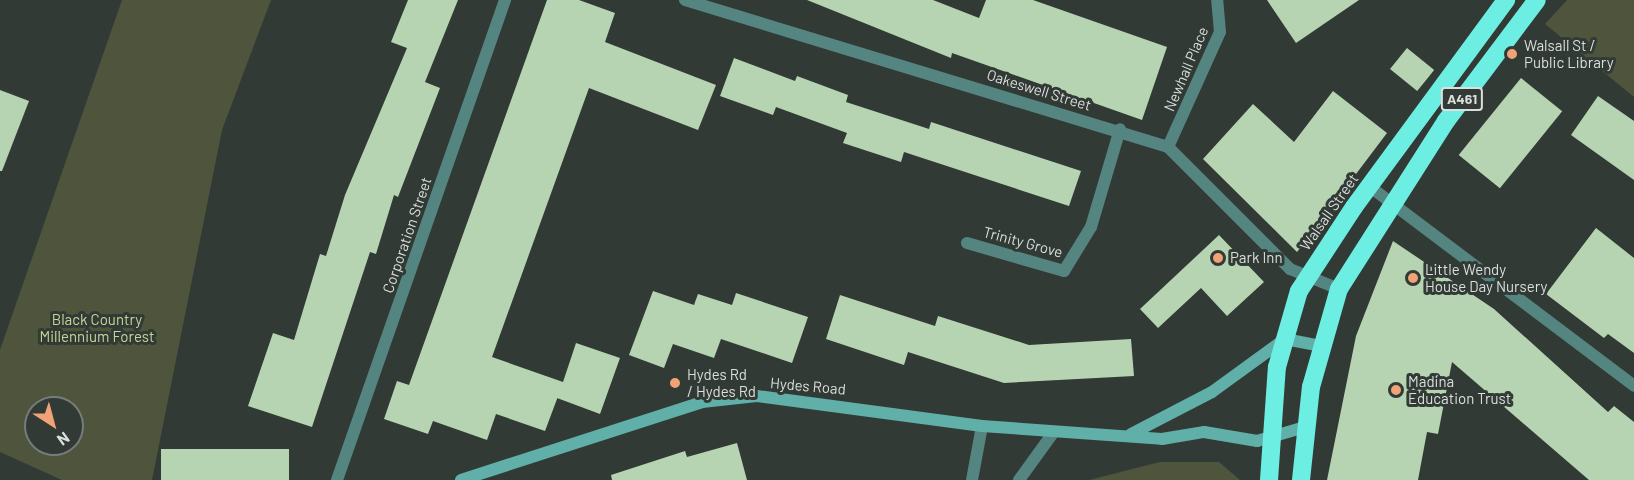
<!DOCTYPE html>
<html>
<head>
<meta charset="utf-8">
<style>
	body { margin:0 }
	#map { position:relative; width:1634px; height:480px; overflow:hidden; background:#323a36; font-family:Barlow,sans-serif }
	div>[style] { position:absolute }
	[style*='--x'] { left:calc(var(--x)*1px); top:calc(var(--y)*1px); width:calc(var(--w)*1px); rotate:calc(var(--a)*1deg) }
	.green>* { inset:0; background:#4f553d }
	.building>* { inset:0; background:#b6d4b2; transform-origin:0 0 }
	.street>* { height:12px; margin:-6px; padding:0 6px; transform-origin:6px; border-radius:6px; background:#558580 }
	.secondary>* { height:12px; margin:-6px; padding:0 6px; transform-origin:6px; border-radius:6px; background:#60afa8 }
	.highway>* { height:18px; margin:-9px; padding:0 9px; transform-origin:9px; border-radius:9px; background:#6ceee3 }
	.dots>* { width:16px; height:16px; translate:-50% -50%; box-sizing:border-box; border:3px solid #323a36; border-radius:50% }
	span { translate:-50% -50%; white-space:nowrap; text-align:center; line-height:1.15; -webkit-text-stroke:6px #323a36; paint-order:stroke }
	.shield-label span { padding:2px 4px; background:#323a36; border:2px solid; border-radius:4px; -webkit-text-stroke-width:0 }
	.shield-label { font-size:14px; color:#dbdfdd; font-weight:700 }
	.poi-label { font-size:15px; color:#dbdfdd }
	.left { translate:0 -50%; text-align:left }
	.street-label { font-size:15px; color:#dbdfdd }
	.park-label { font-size:15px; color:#c6d696 }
	.north { position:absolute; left:24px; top:396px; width:60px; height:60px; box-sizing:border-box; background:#323a36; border:2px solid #767c79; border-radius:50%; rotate:144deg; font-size:16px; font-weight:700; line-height:24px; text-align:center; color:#dbdfdd }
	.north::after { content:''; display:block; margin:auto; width:21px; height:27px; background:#efa376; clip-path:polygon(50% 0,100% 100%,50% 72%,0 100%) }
</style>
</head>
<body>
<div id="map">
	<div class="green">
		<div style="clip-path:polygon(evenodd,122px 0,271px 0,222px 130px,152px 480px,62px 480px,0 452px,0 350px,122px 0,36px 408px,72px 408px,72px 444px,36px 444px,36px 408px)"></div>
		<div style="clip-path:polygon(1567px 0,1634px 0,1634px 97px,1545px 24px)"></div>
		<div style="clip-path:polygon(1160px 462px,1219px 462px,1240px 480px,1089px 480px)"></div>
	</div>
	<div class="building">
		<div style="clip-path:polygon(408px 0,458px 0,425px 82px,440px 88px,398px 197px,394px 195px,376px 254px,370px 252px,312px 427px,248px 406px,273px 333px,294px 340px,320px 254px,326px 256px,345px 195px,407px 48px,391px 42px)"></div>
		<div style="clip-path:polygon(547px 0,579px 0,615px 13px,605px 42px,716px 85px,698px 130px,589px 88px,492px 357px,563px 382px,576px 343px,620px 358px,600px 414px,557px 398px,560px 391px,545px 431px,496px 414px,487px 440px,433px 421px,428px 434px,384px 419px,397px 381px,409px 385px)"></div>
		<div style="clip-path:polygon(807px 0,933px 0,979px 18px,986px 0,1033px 0,1167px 47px,1142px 120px,952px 53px,951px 58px)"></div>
		<div style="clip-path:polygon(1267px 0,1359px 0,1296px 43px)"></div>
		<div style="left:1407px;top:48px;width:35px;height:27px;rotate:39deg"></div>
		<div style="clip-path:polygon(734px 58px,795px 81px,797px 76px,848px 95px,846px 102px,929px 129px,931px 122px,1081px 171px,1069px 206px,904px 152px,901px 162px,843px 143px,847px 133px,776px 107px,773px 115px,720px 96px)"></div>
		<div style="left:1521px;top:78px;width:53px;height:99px;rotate:39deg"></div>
		<div style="clip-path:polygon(0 90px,29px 101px,2px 171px,0 171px)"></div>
		<div style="clip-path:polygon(1333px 91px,1387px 133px,1297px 252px,1203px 159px,1253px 104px,1294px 142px)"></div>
		<div style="clip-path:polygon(1598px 96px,1634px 121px,1634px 180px,1571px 135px)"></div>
		<div style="clip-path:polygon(1596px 228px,1634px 258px,1634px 353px,1608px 334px,1604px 338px,1546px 294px)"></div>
		<div style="clip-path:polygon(1219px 235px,1264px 282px,1227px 316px,1201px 288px,1158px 328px,1140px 309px)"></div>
		<div style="clip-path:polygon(1393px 241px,1494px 309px,1608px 412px,1614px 406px,1634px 422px,1634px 480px,1589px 480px,1452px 362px,1438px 434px,1427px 432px,1418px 480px,1327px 480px,1356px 336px)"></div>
		<div style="clip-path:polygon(653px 291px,694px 305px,698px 294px,732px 305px,736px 293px,808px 317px,792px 363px,721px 339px,714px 358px,673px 344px,664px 368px,629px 355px)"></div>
		<div style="clip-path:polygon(840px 295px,935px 326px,938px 316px,1029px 345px,1131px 339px,1134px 376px,1004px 383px,908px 352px,904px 365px,826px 339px)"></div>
		<div style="clip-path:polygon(737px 443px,747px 480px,612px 480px,611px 475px,685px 451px,687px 457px)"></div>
		<div style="left:161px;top:449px;width:128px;height:31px"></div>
	</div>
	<div class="street">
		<div style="--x:685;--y:0;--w:505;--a:16.93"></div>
		<div style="--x:1168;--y:147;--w:173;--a:45"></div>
		<div style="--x:1290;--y:269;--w:53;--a:22.2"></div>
		<div style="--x:1168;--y:147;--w:126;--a:-65.7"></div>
		<div style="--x:1220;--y:32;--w:32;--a:-95"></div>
		<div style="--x:1369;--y:186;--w:332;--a:37"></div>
		<div style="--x:967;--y:243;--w:101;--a:16.1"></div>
		<div style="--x:1064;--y:271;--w:52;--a:-58.5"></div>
		<div style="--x:1091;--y:227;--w:102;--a:-73.5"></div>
		<div style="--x:337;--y:480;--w:509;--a:-70.71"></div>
		<div style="--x:972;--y:480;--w:55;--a:-79.5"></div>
		<div style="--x:1019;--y:480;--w:58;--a:-54.1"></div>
	</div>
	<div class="secondary">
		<div style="--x:1131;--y:434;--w:91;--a:-27.4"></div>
		<div style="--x:1212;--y:392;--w:90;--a:-36"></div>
		<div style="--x:1285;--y:339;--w:36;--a:11"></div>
		<div style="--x:461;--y:480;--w:253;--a:-17.9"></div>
		<div style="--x:702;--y:402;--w:55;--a:-6.2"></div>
		<div style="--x:757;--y:396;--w:227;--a:7.6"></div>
		<div style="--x:982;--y:426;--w:180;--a:4.1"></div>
		<div style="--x:1162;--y:439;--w:43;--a:-9.5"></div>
		<div style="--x:1204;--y:432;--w:54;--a:9.6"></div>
		<div style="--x:1257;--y:441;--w:50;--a:-16.3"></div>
	</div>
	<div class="highway">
		<div style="--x:1269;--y:480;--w:113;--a:-86"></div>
		<div style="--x:1277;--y:367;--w:79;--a:-73.9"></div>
		<div style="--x:1299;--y:291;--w:100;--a:-56.8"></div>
		<div style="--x:1354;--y:207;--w:257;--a:-53.7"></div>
		<div style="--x:1301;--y:480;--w:94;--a:-83.9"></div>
		<div style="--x:1311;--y:387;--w:102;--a:-74.1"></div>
		<div style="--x:1339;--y:289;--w:199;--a:-57.5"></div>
		<div style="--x:1446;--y:121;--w:151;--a:-53.1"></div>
	</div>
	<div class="dots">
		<div style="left:1512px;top:54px;background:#efa376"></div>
		<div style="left:1218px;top:258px;background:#efa376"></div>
		<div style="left:1413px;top:278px;background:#efa376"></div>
		<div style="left:675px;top:383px;background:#efa376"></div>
		<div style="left:1396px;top:390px;background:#efa376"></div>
	</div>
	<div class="shield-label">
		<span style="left:1462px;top:99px">A461</span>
	</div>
	<div class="poi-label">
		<span class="left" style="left:1524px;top:54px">Walsall St /<br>Public Library</span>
		<span class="left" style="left:1230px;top:258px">Park Inn</span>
		<span class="left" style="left:1425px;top:278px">Little Wendy<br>House Day Nursery</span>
		<span class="left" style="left:687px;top:383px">Hydes Rd<br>/ Hydes Rd</span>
		<span class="left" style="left:1408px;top:390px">Madina<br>Education Trust</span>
	</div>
	<div class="street-label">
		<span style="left:1186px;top:69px;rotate:-67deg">Newhall Place</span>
		<span style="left:1039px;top:90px;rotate:17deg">Oakeswell Street</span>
		<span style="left:1329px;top:212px;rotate:-55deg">Walsall Street</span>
		<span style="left:407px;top:235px;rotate:-71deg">Corporation Street</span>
		<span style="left:1023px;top:242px;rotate:15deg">Trinity Grove</span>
		<span style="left:808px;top:386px;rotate:5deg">Hydes Road</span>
	</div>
	<div class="park-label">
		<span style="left:97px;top:328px">Black Country<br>Millennium Forest</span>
	</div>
	<div class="north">N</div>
</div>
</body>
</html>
